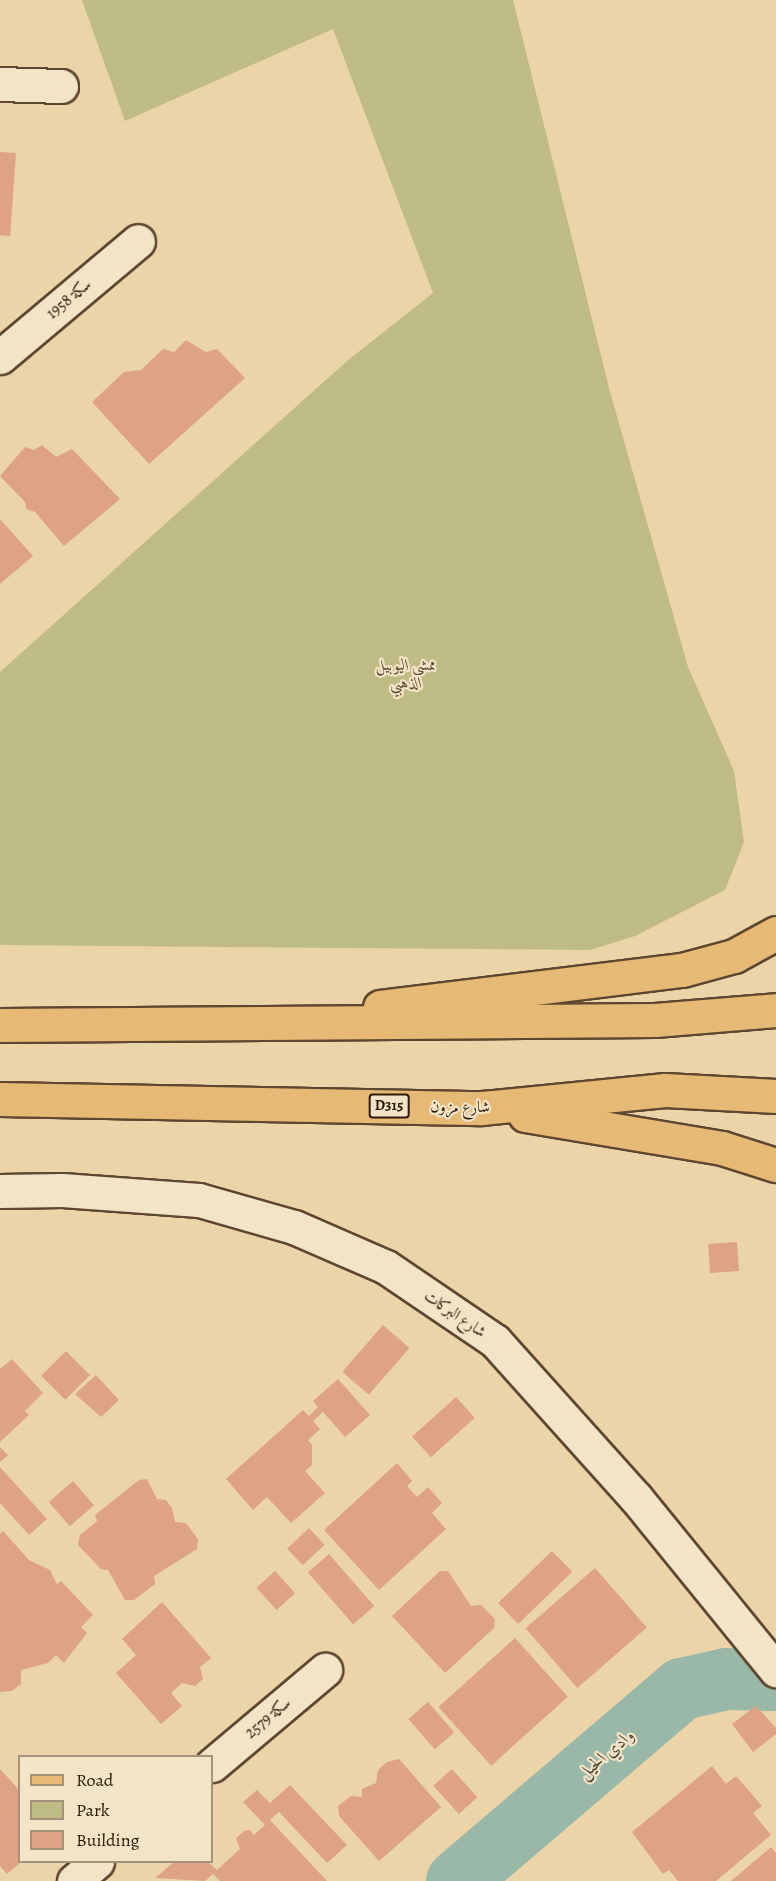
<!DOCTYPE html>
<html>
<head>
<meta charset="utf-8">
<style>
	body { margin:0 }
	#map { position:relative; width:776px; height:1881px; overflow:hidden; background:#ecd4a9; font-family:Alegreya,Amiri,serif }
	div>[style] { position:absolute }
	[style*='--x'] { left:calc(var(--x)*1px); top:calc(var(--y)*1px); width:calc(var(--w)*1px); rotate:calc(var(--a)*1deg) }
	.green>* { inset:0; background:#bebb84 }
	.river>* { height:62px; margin:-31px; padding:0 31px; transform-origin:31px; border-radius:31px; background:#99b8a8 }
	.building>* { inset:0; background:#dea287; transform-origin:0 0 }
	.roads { filter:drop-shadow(2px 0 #5e4730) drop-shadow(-2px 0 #5e4730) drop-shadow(0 2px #5e4730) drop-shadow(0 -2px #5e4730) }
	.minor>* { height:33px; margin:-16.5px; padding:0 16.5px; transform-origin:16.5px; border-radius:16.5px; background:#f3e3c7 }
	.major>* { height:33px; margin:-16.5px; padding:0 16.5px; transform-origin:16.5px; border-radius:16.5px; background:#e6ba74 }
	span { translate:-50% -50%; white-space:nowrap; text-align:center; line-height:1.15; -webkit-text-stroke:4.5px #f3e3c7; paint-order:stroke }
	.shield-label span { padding:2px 4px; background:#f3e3c7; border:2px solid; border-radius:4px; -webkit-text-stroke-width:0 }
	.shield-label { font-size:15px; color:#2f1807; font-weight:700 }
	.street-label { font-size:16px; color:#2f1807 }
	.park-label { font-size:16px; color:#5a492c; font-style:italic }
	.water-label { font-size:18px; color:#4f4837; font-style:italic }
	.legend { position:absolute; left:18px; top:1755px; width:195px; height:108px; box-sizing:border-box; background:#f3e3c7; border:2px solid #a5927a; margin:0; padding:8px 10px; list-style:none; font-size:18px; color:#2f1807 }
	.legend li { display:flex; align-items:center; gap:12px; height:30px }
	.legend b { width:30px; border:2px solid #a5927a }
</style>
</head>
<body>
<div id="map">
	<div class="green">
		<div style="clip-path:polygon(82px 0,513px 0,609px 388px,688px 667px,734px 771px,744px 842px,725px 890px,635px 936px,590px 950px,0 945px,0 672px,347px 361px,433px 293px,333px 29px,125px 121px)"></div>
	</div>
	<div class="river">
		<div style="--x:457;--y:1881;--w:296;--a:-40.5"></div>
		<div style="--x:682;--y:1689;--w:46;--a:-12.5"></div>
		<div style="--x:727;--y:1679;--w:49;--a:1.2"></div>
	</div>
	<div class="building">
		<div style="left:0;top:152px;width:16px;height:83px;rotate:4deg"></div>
		<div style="clip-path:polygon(186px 340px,206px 352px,217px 349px,245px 378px,149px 464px,92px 402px,124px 372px,141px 370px,163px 349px,174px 352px)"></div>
		<div style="clip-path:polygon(42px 445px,56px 457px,72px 449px,120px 499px,64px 546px,35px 512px,26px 509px,25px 502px,0 476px,25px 447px,34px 450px)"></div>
		<div style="clip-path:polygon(0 519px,33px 556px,0 584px)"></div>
		<div style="left:737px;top:1242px;width:29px;height:29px;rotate:86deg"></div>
		<div style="left:383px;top:1325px;width:35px;height:62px;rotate:41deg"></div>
		<div style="left:66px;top:1351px;width:34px;height:35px;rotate:45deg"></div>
		<div style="clip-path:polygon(12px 1359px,43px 1393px,25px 1411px,29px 1415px,0 1442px,0 1369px)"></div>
		<div style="clip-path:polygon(96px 1375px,119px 1400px,101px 1417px,75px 1394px)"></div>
		<div style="clip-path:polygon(338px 1379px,370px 1415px,345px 1437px,323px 1412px,313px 1421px,320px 1429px,308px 1440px,312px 1445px,312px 1465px,305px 1471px,325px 1493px,291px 1523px,267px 1497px,253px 1510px,226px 1479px,303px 1410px,309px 1416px,318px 1407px,313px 1401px)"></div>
		<div style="left:456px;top:1397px;width:28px;height:59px;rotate:48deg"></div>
		<div style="clip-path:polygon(0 1447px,8px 1455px,0 1462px)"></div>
		<div style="clip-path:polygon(397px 1463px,412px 1481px,407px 1486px,417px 1497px,428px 1487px,442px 1503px,432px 1513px,446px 1529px,379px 1590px,324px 1530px)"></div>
		<div style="clip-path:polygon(0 1467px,47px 1519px,29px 1535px,0 1503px)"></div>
		<div style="clip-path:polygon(147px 1479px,157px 1499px,166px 1500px,172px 1508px,175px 1522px,186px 1523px,198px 1539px,197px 1549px,154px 1576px,155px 1584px,134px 1600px,125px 1600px,108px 1570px,101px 1569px,78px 1545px,80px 1535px,97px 1521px,95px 1515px,139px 1480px)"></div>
		<div style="left:73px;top:1481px;width:32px;height:32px;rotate:49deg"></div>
		<div style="left:309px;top:1528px;width:23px;height:30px;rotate:47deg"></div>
		<div style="clip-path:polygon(3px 1531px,29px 1560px,50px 1570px,57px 1584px,61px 1581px,93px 1615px,81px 1627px,87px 1633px,64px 1663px,56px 1655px,48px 1663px,21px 1670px,21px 1684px,12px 1691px,0 1692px,0 1534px)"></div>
		<div style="left:552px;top:1551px;width:29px;height:75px;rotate:46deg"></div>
		<div style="left:329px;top:1554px;width:69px;height:28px;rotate:49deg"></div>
		<div style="left:595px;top:1568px;width:79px;height:92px;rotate:49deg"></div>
		<div style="left:275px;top:1571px;width:30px;height:25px;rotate:48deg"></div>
		<div style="clip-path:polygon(440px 1571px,448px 1571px,471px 1606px,481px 1605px,495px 1619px,494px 1628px,445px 1673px,392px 1616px)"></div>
		<div style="clip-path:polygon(162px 1602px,211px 1658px,200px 1667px,203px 1679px,195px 1686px,182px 1683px,171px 1693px,182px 1706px,161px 1724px,116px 1673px,136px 1655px,122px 1639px)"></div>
		<div style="left:515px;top:1638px;width:79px;height:103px;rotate:48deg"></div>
		<div style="left:428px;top:1702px;width:40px;height:26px;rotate:49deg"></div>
		<div style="clip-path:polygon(756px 1706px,776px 1728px,776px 1734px,753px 1752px,732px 1724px)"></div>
		<div style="clip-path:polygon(399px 1759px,441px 1807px,379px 1861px,339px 1816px,338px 1806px,351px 1796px,362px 1797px,362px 1789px,376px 1783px,378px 1770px,387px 1762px)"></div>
		<div style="clip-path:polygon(712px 1766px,726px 1784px,736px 1776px,762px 1806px,753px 1813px,771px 1835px,716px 1881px,678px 1881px,669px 1870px,663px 1874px,632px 1832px)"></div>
		<div style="clip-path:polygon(0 1769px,20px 1791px,20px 1863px,7px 1874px,0 1866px)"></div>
		<div style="left:452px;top:1769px;width:38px;height:25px;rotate:48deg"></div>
		<div style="clip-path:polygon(290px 1785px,347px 1845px,327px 1863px,279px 1812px,270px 1820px,327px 1881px,220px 1881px,213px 1874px,205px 1881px,155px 1878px,174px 1862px,208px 1862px,217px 1870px,240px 1849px,236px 1838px,244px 1831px,250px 1830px,254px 1835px,265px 1825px,243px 1802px,257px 1790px,270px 1803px)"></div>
		<div style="clip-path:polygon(771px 1847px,776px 1853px,776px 1881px,731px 1881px)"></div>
	</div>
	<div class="roads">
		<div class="minor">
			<div style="--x:0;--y:84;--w:61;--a:1.9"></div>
			<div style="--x:0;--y:357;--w:180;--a:-40"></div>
			<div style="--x:0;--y:1191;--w:62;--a:-0.9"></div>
			<div style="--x:62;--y:1190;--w:137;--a:4.2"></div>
			<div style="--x:199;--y:1200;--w:99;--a:15.9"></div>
			<div style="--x:294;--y:1227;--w:100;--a:23.5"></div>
			<div style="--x:386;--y:1267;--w:132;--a:34.2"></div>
			<div style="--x:495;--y:1341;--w:211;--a:48.1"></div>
			<div style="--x:636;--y:1498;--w:222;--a:50.9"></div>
			<div style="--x:212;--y:1765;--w:148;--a:-40.1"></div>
			<div style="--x:74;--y:1881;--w:30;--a:-40"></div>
		</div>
		<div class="major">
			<div style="--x:380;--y:1007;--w:304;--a:-7"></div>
			<div style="--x:682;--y:970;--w:54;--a:-15.1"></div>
			<div style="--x:734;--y:956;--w:48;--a:-28.7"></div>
			<div style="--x:0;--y:1025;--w:655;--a:-0.44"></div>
			<div style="--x:655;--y:1020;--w:121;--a:-4.7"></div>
			<div style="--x:0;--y:1099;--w:482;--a:1.1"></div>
			<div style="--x:482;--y:1108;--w:184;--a:-5.6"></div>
			<div style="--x:665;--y:1090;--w:111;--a:3.1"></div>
			<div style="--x:525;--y:1115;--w:200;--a:9.5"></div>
			<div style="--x:722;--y:1148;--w:57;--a:17.5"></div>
		</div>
	</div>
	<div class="shield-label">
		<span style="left:389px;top:1106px">D315</span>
	</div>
	<div class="street-label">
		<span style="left:69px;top:299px;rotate:-40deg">سكة 1958</span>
		<span style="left:460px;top:1107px">شارع مزون</span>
		<span style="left:455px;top:1314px;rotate:34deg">شارع البركات</span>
		<span style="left:268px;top:1718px;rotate:-40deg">سكة 2579</span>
	</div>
	<div class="park-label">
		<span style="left:406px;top:674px">ممشى اليوبيل<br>الذهبي</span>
	</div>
	<div class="water-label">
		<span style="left:606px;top:1754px;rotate:-40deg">وادي الحيل</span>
	</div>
	<ul class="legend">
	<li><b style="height:8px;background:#e6ba74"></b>Road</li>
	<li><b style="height:16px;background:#bebb84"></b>Park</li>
	<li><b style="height:16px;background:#dea287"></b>Building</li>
	</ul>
</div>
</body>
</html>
